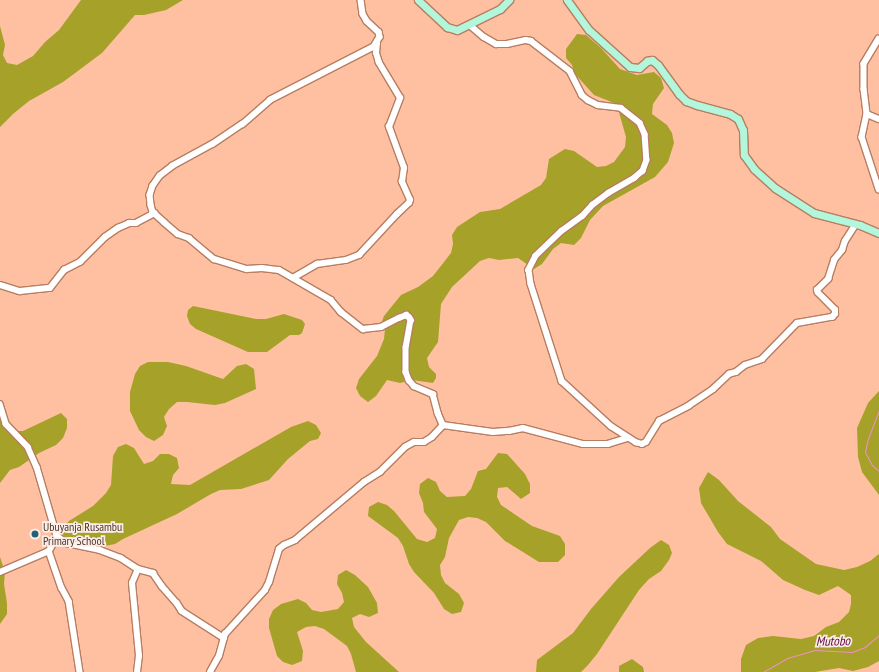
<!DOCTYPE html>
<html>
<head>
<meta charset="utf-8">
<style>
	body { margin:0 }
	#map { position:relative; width:879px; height:672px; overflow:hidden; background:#ffc0a2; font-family:"PT Sans Narrow",sans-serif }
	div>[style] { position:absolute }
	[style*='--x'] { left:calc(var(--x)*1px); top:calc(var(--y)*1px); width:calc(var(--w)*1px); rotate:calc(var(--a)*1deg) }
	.forest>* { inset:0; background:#a6a129 }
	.stream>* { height:1px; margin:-0.5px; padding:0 0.5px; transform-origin:0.5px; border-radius:0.5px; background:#f28fc5 }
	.roads { filter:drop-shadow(1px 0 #b77d60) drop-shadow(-1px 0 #b77d60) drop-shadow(0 1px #b77d60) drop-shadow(0 -1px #b77d60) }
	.minor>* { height:5.5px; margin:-2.75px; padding:0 2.75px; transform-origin:2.75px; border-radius:2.75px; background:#fff }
	.major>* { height:7px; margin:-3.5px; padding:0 3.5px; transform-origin:3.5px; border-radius:3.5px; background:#b2f6dc }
	.dots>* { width:11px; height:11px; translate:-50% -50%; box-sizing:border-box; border:2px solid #fbeee8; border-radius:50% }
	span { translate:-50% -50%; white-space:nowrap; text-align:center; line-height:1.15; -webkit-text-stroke:3.5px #fbeee8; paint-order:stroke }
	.poi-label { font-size:12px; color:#4e3529 }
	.left { translate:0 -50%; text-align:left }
	.water-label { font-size:13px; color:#610743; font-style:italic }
</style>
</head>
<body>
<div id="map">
	<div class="forest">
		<div style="clip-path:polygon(81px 0,183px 0,166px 10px,144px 15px,135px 15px,102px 53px,63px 82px,29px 101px,13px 114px,0 127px,0 26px,5px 45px,3px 55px,7px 63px,17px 65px,33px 56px,45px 42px,59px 30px)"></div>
		<div style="clip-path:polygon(577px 34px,586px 35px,601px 48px,620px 69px,637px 75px,654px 72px,661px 78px,664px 88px,653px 104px,652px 114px,667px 125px,672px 133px,674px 143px,668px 162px,655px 177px,603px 206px,590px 220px,581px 238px,574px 245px,561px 243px,553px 249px,542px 264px,534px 269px,518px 258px,499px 260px,489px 258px,480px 261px,452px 287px,441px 304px,438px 342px,427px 358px,429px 367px,436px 374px,436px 378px,433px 383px,412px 380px,400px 383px,387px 380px,376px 396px,368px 402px,360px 396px,356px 388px,359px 379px,377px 356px,384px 339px,385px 329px,382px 321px,384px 316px,401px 295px,418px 287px,433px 276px,451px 253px,453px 244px,452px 235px,457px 227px,480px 212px,500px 209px,541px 185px,546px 178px,549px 159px,565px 149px,574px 151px,597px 167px,606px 166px,614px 162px,625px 147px,626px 137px,618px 109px,614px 103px,594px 95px,575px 74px,572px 65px,566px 58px,566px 49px)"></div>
		<div style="clip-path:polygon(193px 306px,256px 319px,266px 319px,284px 314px,302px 320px,305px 324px,302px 333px,299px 335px,290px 335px,267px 352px,248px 352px,196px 329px,190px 324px,187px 316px,188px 310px)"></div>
		<div style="clip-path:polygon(148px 362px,168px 362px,186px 366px,223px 379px,237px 366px,246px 364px,254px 369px,256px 389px,225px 403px,215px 405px,187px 402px,177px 402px,169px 409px,164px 417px,167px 426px,163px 435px,154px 441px,146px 437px,139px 430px,130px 411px,130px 392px,135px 374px,140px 366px)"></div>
		<div style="clip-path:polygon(879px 391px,879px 495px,862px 472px,858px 457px,857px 428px,868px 403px)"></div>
		<div style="clip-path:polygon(0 405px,6px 410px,8px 421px,17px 431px,23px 431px,61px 413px,67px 419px,67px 428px,63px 438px,56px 445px,39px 453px,19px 467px,10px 470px,0 483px)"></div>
		<div style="clip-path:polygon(308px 421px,316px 425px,321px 433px,318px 439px,310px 441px,288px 459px,269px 480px,241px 489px,220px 490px,211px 494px,177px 514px,123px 539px,115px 544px,105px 546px,96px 544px,68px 539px,62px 534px,63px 528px,69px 521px,93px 506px,106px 493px,111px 485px,113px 456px,118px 447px,126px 444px,134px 448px,144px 464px,153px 461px,160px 454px,169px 454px,177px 458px,179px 468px,173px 475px,171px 484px,190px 485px,291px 427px)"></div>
		<div style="clip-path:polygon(498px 453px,507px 454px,525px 474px,530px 484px,530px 493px,521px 499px,507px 487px,498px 488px,497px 497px,501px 505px,532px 526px,560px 536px,565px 544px,565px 555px,558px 562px,539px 562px,505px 541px,486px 522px,477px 518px,468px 517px,459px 520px,449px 538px,445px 557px,440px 565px,441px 575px,445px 583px,459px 594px,464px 603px,461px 612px,452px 614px,444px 609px,434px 593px,414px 572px,409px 564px,403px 546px,398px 538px,368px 516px,369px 507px,378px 502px,387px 505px,394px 511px,417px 539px,427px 542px,435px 538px,437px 529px,424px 512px,423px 503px,419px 493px,420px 484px,428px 478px,436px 482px,440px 491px,447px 497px,465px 496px,471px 489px,478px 471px,486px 469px)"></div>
		<div style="clip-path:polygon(708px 472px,719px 480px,738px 501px,771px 527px,780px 539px,816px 564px,844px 570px,857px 567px,870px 561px,879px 554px,879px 661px,868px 667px,853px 671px,839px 668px,815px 672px,741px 672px,741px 659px,746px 645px,758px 638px,773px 636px,801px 639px,814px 636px,826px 627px,839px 622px,849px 612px,851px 604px,851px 595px,838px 586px,819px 595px,805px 590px,783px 580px,761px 561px,727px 544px,718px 532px,701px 503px,699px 488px)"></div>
		<div style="clip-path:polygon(661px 540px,669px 545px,672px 553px,669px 560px,661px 571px,649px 579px,639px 590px,597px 654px,588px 665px,581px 672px,536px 672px,537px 660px,573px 633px,591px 609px,619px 577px,650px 548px)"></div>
		<div style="clip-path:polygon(0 557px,5px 572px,4px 584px,7px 603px,7px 614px,0 624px)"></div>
		<div style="clip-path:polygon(346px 570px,355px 575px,368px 587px,377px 603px,378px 613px,369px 617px,360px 614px,352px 618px,354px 627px,366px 642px,399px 672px,356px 672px,351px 654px,347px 646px,324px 629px,315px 626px,306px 627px,297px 632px,303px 651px,302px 661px,292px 665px,283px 662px,277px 656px,269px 628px,269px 619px,273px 610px,281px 604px,298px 599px,306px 603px,312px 610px,321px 612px,338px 609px,344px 602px,342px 593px,337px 584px,338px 575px)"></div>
		<div style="clip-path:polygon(632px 659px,643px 667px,644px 672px,619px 672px,619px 666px)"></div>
	</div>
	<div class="stream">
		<div style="--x:879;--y:410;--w:30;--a:111"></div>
		<div style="--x:868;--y:438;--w:14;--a:102"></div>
		<div style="--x:865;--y:452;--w:15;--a:62"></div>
		<div style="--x:872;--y:465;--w:9;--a:41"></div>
		<div style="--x:763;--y:672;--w:28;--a:-30"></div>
		<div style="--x:787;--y:658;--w:29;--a:-16"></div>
		<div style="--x:815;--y:650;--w:37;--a:3"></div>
		<div style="--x:852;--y:652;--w:14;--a:-21"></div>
		<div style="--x:865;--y:647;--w:18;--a:-41"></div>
	</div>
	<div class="roads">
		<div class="minor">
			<div style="--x:361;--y:0;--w:14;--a:82"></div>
			<div style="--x:363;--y:14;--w:8;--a:60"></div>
			<div style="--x:367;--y:21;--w:16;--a:43"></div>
			<div style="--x:379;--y:32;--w:5;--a:79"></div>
			<div style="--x:380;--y:37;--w:12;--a:121"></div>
			<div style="--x:374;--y:47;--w:116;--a:152.8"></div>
			<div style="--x:271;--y:100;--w:37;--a:139"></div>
			<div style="--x:243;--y:124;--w:36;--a:146"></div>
			<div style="--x:213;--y:144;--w:46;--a:151.2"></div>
			<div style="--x:173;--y:166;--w:16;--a:142"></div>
			<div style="--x:160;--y:176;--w:12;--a:125"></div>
			<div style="--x:153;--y:186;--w:9;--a:108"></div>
			<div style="--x:150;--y:195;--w:10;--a:84"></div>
			<div style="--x:151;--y:205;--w:7;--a:74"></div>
			<div style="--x:153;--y:212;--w:15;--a:42"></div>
			<div style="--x:164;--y:222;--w:18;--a:41"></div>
			<div style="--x:178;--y:234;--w:12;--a:20"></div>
			<div style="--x:189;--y:238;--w:33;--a:40"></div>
			<div style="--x:214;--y:259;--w:34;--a:17"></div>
			<div style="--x:247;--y:269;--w:15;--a:-4"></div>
			<div style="--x:262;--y:268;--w:17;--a:7"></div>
			<div style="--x:279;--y:270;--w:60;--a:30"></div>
			<div style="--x:331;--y:300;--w:16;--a:50"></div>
			<div style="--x:341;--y:312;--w:28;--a:38"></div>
			<div style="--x:363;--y:329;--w:18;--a:-6"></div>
			<div style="--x:381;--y:327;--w:20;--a:-27"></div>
			<div style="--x:399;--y:318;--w:8;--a:-23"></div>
			<div style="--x:406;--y:315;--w:4;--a:34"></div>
			<div style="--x:409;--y:317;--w:4;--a:56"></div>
			<div style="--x:411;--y:320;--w:27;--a:100"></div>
			<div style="--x:406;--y:347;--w:25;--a:90"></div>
			<div style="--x:406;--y:372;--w:9;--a:69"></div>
			<div style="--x:409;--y:380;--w:8;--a:50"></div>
			<div style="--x:414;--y:386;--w:21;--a:23"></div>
			<div style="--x:433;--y:394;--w:20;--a:75"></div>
			<div style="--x:438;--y:413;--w:13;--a:67"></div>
			<div style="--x:470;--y:25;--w:18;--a:41"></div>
			<div style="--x:484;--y:37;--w:14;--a:30"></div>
			<div style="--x:496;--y:44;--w:11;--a:0"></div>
			<div style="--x:507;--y:44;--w:19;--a:-12"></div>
			<div style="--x:526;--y:40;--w:5;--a:11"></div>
			<div style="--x:531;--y:41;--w:49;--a:37.6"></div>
			<div style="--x:570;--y:71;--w:27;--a:63"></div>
			<div style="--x:582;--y:95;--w:8;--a:40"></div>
			<div style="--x:588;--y:100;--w:11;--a:27"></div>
			<div style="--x:598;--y:105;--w:23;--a:7"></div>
			<div style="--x:621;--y:108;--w:24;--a:38"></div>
			<div style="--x:640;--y:123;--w:12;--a:66"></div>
			<div style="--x:645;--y:134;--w:26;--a:86"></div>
			<div style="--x:647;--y:160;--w:12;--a:110"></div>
			<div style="--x:643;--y:171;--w:11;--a:139"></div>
			<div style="--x:635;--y:178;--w:30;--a:150"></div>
			<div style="--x:609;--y:193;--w:20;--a:143"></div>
			<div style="--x:593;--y:205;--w:15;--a:132"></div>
			<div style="--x:583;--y:216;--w:26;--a:144"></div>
			<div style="--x:562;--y:231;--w:36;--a:136"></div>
			<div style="--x:536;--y:256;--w:16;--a:117"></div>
			<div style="--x:529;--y:270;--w:14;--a:82"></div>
			<div style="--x:531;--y:284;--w:102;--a:72.3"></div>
			<div style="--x:562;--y:381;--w:67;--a:42.6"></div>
			<div style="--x:611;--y:426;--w:30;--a:33"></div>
			<div style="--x:636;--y:442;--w:6;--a:18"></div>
			<div style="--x:642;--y:444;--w:4;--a:-27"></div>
			<div style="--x:646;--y:442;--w:25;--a:-58"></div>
			<div style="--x:659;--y:421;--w:33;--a:-27"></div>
			<div style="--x:688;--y:406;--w:30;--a:-34"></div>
			<div style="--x:713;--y:389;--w:22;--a:-43"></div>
			<div style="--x:729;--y:374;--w:7;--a:-16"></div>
			<div style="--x:736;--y:372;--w:11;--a:-38"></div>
			<div style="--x:745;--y:365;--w:18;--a:-19"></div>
			<div style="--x:762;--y:359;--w:50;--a:-45.8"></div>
			<div style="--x:797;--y:323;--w:36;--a:-10"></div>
			<div style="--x:832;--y:317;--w:4;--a:-45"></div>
			<div style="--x:835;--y:314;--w:4;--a:-90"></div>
			<div style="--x:835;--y:310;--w:24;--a:-135"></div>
			<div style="--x:818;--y:293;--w:3;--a:-108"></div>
			<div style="--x:817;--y:290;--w:16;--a:-45"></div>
			<div style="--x:828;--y:279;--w:20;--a:-72"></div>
			<div style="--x:834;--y:260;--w:13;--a:-51"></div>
			<div style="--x:842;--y:250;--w:9;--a:-72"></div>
			<div style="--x:845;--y:241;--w:20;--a:-57"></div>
			<div style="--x:879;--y:39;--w:29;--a:121"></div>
			<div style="--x:864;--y:64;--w:25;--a:90"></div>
			<div style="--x:864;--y:89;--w:25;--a:83"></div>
			<div style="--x:867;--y:114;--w:24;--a:102"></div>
			<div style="--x:862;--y:137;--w:55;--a:71.9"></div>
			<div style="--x:867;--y:114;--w:13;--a:23"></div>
			<div style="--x:293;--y:278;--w:28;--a:-30"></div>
			<div style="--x:317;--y:264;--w:29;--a:-8"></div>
			<div style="--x:346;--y:260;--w:14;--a:-21"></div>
			<div style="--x:359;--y:255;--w:56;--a:-47.2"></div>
			<div style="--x:397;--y:214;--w:16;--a:-43"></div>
			<div style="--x:409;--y:203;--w:3;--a:-72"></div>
			<div style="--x:410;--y:200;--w:20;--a:-114"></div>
			<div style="--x:402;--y:182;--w:14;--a:-82"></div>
			<div style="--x:404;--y:168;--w:44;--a:-110.1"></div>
			<div style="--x:389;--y:127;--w:31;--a:-69"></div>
			<div style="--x:400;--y:98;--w:41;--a:-121"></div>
			<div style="--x:379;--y:63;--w:10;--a:-107"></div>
			<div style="--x:376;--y:53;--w:9;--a:-84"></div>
			<div style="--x:0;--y:285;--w:21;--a:17"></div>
			<div style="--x:20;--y:291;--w:30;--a:-6"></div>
			<div style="--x:50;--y:288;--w:23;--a:-52"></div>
			<div style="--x:64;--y:270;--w:18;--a:-27"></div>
			<div style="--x:80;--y:262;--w:35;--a:-45"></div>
			<div style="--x:105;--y:237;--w:16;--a:-35"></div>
			<div style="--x:118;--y:228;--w:12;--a:-24"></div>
			<div style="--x:129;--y:223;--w:7;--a:0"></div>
			<div style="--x:136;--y:223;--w:21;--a:-28"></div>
			<div style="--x:0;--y:404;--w:21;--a:73"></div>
			<div style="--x:6;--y:424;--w:32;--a:46"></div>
			<div style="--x:28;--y:447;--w:22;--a:66"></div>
			<div style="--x:37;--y:467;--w:72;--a:73.8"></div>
			<div style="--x:57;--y:536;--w:12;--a:35"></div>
			<div style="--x:67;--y:543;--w:34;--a:12"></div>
			<div style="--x:100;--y:550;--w:22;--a:21"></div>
			<div style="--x:121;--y:558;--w:20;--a:33"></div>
			<div style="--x:138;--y:569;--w:16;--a:15"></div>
			<div style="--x:153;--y:573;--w:16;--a:55"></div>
			<div style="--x:162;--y:586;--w:23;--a:49"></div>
			<div style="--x:177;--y:603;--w:9;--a:58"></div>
			<div style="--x:182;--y:611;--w:50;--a:32.7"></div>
			<div style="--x:49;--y:551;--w:39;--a:71"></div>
			<div style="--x:62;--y:588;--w:15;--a:62"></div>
			<div style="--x:69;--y:601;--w:72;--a:81.2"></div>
			<div style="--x:0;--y:572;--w:53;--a:-23.2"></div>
			<div style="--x:49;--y:551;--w:17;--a:-62"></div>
			<div style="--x:137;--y:672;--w:16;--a:-83"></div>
			<div style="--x:139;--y:656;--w:73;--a:-95.5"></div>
			<div style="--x:132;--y:583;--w:15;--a:-67"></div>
			<div style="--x:210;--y:672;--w:18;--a:-61"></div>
			<div style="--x:219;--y:656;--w:23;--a:-75"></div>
			<div style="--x:225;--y:634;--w:59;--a:-47.7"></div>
			<div style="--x:265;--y:590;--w:9;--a:-63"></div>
			<div style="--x:269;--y:582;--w:34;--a:-73"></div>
			<div style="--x:279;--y:549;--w:6;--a:-39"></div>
			<div style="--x:284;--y:545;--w:12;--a:-24"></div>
			<div style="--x:295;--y:540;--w:90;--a:-40"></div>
			<div style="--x:364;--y:482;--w:19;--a:-32"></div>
			<div style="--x:380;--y:472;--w:35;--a:-45"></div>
			<div style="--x:405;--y:447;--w:10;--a:-29"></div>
			<div style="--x:414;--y:442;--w:10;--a:0"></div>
			<div style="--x:424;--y:442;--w:9;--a:-32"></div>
			<div style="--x:432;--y:437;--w:16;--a:-47"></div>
			<div style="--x:443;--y:425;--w:50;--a:8"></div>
			<div style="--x:493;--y:432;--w:16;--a:-4"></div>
			<div style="--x:509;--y:431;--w:14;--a:-12"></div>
			<div style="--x:523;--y:428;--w:62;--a:14.9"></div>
			<div style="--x:583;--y:444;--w:25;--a:0"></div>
			<div style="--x:608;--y:444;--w:21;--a:-17"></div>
		</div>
		<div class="major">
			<div style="--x:418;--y:0;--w:40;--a:43"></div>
			<div style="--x:447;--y:27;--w:10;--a:17"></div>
			<div style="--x:457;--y:30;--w:48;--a:-26"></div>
			<div style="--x:500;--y:9;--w:13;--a:-45"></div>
			<div style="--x:567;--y:0;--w:37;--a:54"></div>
			<div style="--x:589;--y:30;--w:55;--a:42.1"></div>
			<div style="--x:630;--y:67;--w:9;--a:6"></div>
			<div style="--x:639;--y:68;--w:11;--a:-41"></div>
			<div style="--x:647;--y:61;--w:5;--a:-11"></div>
			<div style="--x:652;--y:60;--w:8;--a:40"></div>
			<div style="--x:658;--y:65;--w:36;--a:54"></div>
			<div style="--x:679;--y:94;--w:10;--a:45"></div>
			<div style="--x:686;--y:101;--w:12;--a:20"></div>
			<div style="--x:697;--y:105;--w:34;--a:15"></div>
			<div style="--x:730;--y:114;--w:9;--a:32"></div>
			<div style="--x:738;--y:119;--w:12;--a:66"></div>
			<div style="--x:743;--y:130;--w:25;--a:88"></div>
			<div style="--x:744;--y:155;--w:17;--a:54"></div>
			<div style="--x:754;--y:169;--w:28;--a:42"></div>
			<div style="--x:775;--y:188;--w:46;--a:32.7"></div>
			<div style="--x:814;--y:213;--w:48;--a:14.6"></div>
			<div style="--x:860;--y:225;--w:21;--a:23"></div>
		</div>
	</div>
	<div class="dots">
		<div style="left:35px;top:534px;background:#246178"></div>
	</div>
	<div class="poi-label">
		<span class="left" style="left:43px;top:534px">Ubuyanja Rusambu<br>Primary School</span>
	</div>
	<div class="water-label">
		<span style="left:833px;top:642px;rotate:-1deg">Mutobo</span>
	</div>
</div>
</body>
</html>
